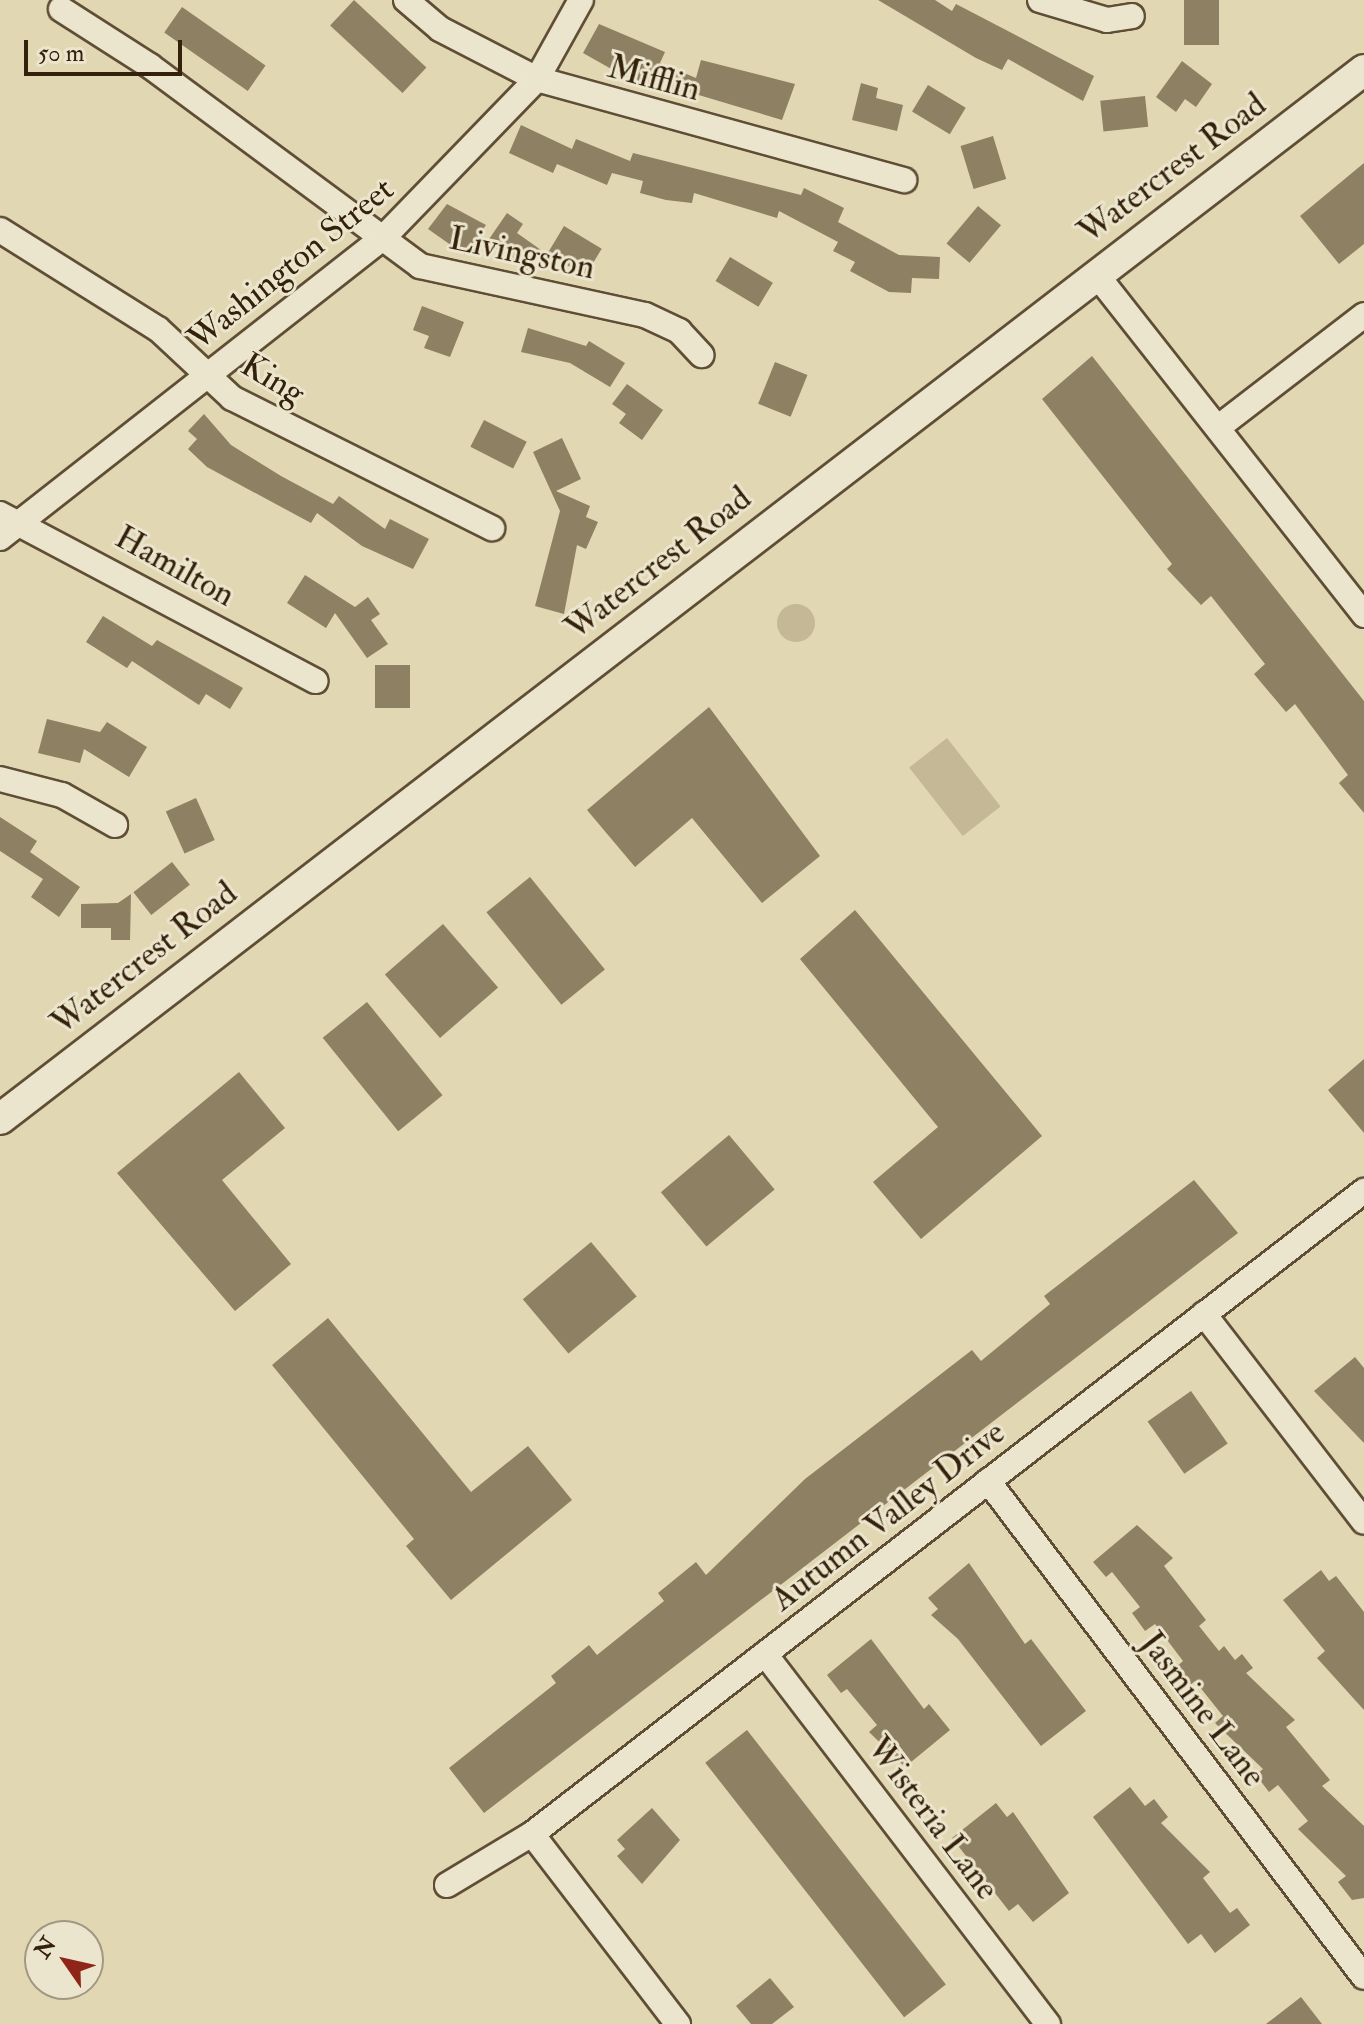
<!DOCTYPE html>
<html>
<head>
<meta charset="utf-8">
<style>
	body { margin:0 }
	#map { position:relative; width:1364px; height:2024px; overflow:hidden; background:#e1d7b3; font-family:"IM FELL Double Pica",serif }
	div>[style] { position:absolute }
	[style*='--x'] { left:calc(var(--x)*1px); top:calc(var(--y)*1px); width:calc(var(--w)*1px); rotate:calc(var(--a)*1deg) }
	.green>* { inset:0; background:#c4b896; transform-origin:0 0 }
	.round { border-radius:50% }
	.building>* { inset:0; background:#8e8062; transform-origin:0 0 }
	.roads { filter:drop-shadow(2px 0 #5f4e35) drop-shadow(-2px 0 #5f4e35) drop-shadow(0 2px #5f4e35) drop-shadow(0 -2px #5f4e35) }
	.minor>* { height:24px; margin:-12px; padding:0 12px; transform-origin:12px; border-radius:12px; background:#ece5ce }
	.tertiary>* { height:30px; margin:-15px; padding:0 15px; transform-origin:15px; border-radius:15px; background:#ece5ce }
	span { translate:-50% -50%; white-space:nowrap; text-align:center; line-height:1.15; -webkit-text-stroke:6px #ece5ce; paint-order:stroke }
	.street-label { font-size:34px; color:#34210b }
	.north { position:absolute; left:24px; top:1920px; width:80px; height:80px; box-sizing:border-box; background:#ece5ce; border:2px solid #a29780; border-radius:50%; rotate:304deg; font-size:22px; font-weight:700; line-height:32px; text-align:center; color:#34210b }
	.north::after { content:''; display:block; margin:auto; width:28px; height:36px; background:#8f2418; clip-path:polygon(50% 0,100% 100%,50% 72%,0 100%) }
	.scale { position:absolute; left:24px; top:40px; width:158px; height:36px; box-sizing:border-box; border:4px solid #34210b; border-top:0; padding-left:10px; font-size:24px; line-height:28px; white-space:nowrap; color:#34210b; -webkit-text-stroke:6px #ece5ce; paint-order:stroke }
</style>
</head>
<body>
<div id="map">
	<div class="green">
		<div class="round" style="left:777px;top:604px;width:38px;height:38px"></div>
		<div style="left:947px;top:738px;width:87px;height:48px;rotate:52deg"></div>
	</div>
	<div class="building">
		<div style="left:354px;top:0;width:99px;height:35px;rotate:43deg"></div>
		<div style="clip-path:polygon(878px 0,935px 0,952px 11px,956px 4px,1094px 76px,1083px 101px,1008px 59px,1002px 70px,976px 58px)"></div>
		<div style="left:1184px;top:0;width:35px;height:45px"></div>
		<div style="left:182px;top:7px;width:102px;height:31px;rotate:35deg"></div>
		<div style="clip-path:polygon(599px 24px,665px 52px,660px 63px,696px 78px,701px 60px,795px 84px,782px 120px,682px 90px,679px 97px,622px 75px,583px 53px)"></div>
		<div style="clip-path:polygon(1182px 61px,1212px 84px,1196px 107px,1185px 99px,1176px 112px,1156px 97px)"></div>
		<div style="clip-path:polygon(861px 83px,878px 88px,876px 98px,903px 105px,897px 131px,852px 120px)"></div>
		<div style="left:928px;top:85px;width:44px;height:31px;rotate:31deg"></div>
		<div style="left:1145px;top:96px;width:31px;height:45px;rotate:84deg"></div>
		<div style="clip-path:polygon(521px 125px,572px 149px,576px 139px,630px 161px,633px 153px,801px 195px,804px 188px,844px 208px,838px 222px,899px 255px,940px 257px,939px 279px,912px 278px,911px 293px,889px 292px,850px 271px,855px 262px,833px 251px,838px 242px,779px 211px,777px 218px,694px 193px,692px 203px,666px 200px,640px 193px,643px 181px,612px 173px,607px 185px,557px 164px,553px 173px,509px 153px)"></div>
		<div style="left:993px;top:136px;width:45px;height:34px;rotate:73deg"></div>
		<div style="clip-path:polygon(1364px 163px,1364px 244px,1339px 264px,1300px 216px)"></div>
		<div style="clip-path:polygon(447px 204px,486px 225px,465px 255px,428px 229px)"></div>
		<div style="left:978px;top:206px;width:30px;height:49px;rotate:40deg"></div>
		<div style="clip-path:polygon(507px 213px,523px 224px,517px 233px,541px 250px,527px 270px,487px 242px)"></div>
		<div style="left:564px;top:226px;width:44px;height:32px;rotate:31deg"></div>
		<div style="left:730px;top:257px;width:50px;height:28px;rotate:31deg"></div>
		<div style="clip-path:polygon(422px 306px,464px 322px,450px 357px,424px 348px,429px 336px,413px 330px)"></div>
		<div style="clip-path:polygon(528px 328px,586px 346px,589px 341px,625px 363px,610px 387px,570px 363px,521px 352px)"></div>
		<div style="clip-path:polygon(1092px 356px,1364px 701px,1364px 813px,1339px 783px,1348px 775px,1295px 704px,1286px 712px,1254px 674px,1265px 664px,1211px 596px,1201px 605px,1167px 569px,1172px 564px,1042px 399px)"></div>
		<div style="left:775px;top:362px;width:35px;height:45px;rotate:22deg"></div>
		<div style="clip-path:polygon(627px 384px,663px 410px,642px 440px,619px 423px,626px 414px,612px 404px)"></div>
		<div style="clip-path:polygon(204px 414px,231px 445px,281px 476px,333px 504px,339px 496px,385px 529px,390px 519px,429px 539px,413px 569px,362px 546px,317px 513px,311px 523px,207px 467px,188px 449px,197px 439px,188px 431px)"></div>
		<div style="left:484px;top:420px;width:48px;height:30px;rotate:27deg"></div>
		<div style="clip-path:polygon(562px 438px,581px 479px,556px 491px,590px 506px,586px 517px,598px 522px,586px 549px,577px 545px,564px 614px,535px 606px,560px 511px,533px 452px)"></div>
		<div style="clip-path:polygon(305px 575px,355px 607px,368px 597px,380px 614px,371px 620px,388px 644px,367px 658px,335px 613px,326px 628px,287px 603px)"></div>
		<div style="clip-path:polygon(103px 616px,152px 646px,157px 640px,243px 688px,230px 709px,206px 694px,199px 705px,132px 661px,127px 668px,86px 642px)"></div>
		<div style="left:375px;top:665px;width:35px;height:43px"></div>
		<div style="clip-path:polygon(709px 707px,820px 856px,762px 903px,692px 818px,635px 867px,587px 810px)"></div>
		<div style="clip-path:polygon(47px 719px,100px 732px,107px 722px,147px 747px,129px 777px,84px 749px,80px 763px,38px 753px)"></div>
		<div style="left:196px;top:798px;width:46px;height:33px;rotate:66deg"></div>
		<div style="clip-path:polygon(0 817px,37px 841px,30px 852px,80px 887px,59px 917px,31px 897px,43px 879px,0 851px)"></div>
		<div style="left:172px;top:862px;width:29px;height:49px;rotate:52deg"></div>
		<div style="left:530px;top:877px;width:119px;height:56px;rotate:51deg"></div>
		<div style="clip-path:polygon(131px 894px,130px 940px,111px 940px,111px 928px,81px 928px,81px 904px,118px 903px)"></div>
		<div style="clip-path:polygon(855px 910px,1042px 1136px,921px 1239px,873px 1182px,938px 1127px,800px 959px)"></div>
		<div style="left:443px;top:924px;width:84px;height:77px;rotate:49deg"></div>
		<div style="left:367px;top:1002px;width:120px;height:57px;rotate:51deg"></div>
		<div style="clip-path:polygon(1364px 1059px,1364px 1133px,1328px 1090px)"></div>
		<div style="clip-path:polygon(239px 1072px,285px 1128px,222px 1180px,291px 1264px,235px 1311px,117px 1173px)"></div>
		<div style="left:729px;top:1135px;width:71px;height:89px;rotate:50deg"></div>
		<div style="clip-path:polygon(1194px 1180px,1238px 1233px,484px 1813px,449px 1768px,556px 1683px,551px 1676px,589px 1645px,597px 1655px,664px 1601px,658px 1593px,696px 1562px,706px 1575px,805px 1479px,972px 1350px,981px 1361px,1050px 1304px,1044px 1296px)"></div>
		<div style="left:591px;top:1242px;width:71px;height:89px;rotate:50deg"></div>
		<div style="clip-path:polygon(328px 1318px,471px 1492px,528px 1446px,572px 1500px,451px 1600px,406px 1546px,414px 1539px,272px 1365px)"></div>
		<div style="clip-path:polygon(1355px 1357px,1364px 1368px,1364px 1443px,1314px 1391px)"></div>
		<div style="left:1191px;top:1391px;width:64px;height:53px;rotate:55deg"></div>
		<div style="clip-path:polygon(1137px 1525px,1173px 1558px,1164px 1566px,1206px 1620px,1199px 1626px,1219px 1651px,1224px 1646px,1235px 1660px,1242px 1654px,1253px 1668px,1246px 1673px,1295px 1720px,1286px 1727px,1330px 1780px,1322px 1786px,1364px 1826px,1364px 1898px,1352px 1900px,1338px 1882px,1346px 1876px,1298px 1829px,1308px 1821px,1278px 1785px,1269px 1792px,1256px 1775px,1263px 1769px,1215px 1723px,1223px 1716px,1195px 1681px,1188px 1687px,1174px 1669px,1183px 1661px,1155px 1624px,1145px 1631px,1132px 1613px,1140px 1607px,1112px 1572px,1106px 1577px,1093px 1562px)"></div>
		<div style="clip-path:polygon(969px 1563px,1025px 1644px,1031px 1639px,1086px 1711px,1041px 1746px,958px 1639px,931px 1615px,938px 1609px,928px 1598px)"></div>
		<div style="clip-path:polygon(1321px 1570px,1329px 1581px,1336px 1576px,1364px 1612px,1364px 1710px,1317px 1658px,1325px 1651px,1283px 1600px)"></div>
		<div style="clip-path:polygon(871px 1639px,924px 1709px,929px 1704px,950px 1730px,905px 1767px,869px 1732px,877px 1725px,847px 1689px,841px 1693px,827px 1675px)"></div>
		<div style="left:747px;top:1730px;width:323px;height:53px;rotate:52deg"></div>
		<div style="clip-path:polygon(1130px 1787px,1145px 1806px,1154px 1799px,1168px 1817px,1161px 1823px,1210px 1872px,1203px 1878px,1230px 1913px,1237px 1908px,1250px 1925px,1215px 1953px,1201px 1934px,1188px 1944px,1093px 1817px)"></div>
		<div style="clip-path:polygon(996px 1803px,1007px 1817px,1013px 1812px,1069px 1893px,1033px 1922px,1018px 1904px,1009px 1911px,952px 1838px)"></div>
		<div style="clip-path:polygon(652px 1808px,680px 1840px,642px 1884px,617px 1856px,625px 1849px,617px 1840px)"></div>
		<div style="clip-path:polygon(770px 1978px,794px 2007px,772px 2024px,751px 2024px,736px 2006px)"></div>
		<div style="clip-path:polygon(1301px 1997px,1322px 2024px,1266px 2024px)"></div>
	</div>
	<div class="roads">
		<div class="minor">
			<div style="--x:406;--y:0;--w:45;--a:40.5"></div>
			<div style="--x:440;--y:29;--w:109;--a:27.3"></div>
			<div style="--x:537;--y:79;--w:381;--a:15.4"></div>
			<div style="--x:1040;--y:0;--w:70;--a:16.6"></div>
			<div style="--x:1107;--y:20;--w:25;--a:-9"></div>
			<div style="--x:61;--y:9;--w:106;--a:32.6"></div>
			<div style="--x:150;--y:66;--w:336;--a:36.5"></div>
			<div style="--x:420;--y:266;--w:230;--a:12.3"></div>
			<div style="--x:645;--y:315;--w:38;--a:25"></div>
			<div style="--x:679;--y:331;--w:33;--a:47"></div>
			<div style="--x:0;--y:230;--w:186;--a:32.1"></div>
			<div style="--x:158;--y:329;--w:101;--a:43"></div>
			<div style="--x:232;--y:398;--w:291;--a:26.6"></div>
			<div style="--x:1096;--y:274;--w:434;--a:51.8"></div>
			<div style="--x:1220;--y:426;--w:182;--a:-37.6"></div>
			<div style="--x:0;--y:514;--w:357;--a:27.9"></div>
			<div style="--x:0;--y:538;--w:487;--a:-38.1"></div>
			<div style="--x:383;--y:238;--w:221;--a:-45.9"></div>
			<div style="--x:537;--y:79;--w:90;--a:-60.9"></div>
			<div style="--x:0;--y:779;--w:64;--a:14.5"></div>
			<div style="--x:62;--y:795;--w:61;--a:29.5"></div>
			<div style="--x:1204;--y:1314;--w:262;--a:52.4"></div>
			<div style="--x:988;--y:1481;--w:622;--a:52.84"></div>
			<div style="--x:765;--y:1654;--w:466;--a:52.6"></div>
			<div style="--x:532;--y:1834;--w:240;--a:52.5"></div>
			<div style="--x:447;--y:1885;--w:99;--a:-31"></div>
			<div style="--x:532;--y:1834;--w:1052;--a:-37.7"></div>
		</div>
		<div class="tertiary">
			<div style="--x:0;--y:1119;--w:1721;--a:-37.56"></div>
		</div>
	</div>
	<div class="street-label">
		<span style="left:654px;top:78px;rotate:15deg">Mifflin</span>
		<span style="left:1172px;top:168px;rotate:-37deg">Watercrest Road</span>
		<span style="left:522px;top:253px;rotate:12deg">Livingston</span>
		<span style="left:291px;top:264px;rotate:-39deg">Washington Street</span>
		<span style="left:273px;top:379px;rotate:31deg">King</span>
		<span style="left:658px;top:563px;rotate:-38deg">Watercrest Road</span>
		<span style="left:175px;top:566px;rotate:29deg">Hamilton</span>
		<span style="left:144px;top:958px;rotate:-38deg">Watercrest Road</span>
		<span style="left:888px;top:1516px;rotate:-38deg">Autumn Valley Drive</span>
		<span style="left:1203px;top:1709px;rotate:53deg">Jasmine Lane</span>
		<span style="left:933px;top:1818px;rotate:53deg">Wisteria Lane</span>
	</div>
	<div class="north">N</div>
	<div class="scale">50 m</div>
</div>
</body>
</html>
